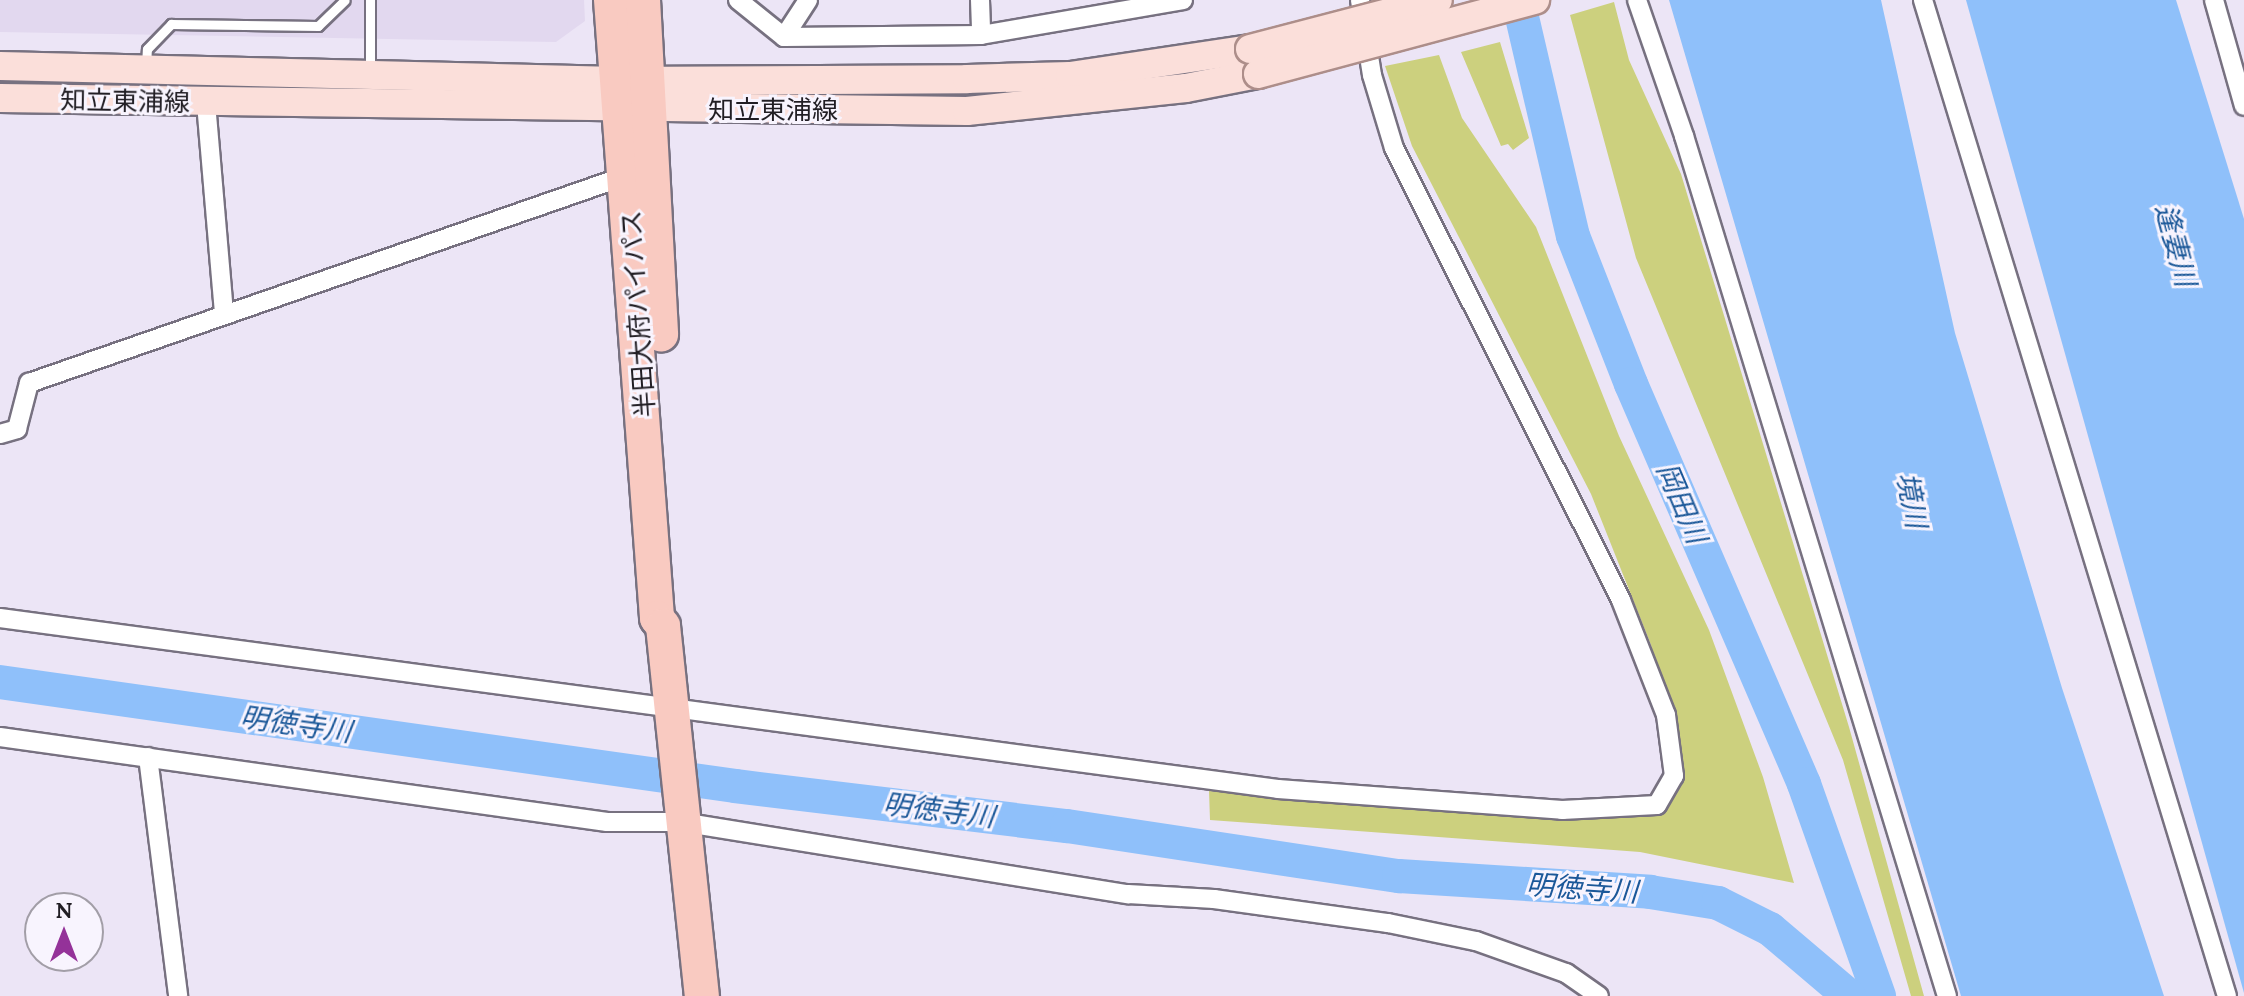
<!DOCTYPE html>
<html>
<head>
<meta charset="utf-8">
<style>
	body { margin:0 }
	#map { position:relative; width:2244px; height:996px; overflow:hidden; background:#ece5f6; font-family:Lora,"Noto Sans JP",serif }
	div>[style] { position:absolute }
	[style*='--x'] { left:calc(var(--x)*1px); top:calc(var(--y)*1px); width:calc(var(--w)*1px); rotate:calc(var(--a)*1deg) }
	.built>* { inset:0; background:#e2d8ef }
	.green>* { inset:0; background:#ccd07e }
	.water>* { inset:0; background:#8fc0fa }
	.river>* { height:34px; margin:-17px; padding:0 17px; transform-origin:17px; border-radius:17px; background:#8fc0fa }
	.roads { filter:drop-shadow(2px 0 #777180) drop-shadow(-2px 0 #777180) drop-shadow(0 2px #777180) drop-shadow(0 -2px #777180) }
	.lane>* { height:9px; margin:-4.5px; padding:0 4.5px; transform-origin:4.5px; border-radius:4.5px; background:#fff }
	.street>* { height:18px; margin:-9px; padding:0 9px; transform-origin:9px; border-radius:9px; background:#fff }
	.primary>* { height:28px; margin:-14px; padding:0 14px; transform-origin:14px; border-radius:14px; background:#fbdfda }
	.highway>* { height:34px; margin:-17px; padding:0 17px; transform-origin:17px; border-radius:17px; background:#f9cac1 }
	.bridges { filter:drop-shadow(2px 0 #ad8e8a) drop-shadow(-2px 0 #ad8e8a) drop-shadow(0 2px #ad8e8a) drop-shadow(0 -2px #ad8e8a) }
	.primary-bridge>* { height:28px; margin:-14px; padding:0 14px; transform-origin:14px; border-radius:14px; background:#fbdfda }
	span { translate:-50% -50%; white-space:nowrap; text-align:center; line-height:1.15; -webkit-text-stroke:6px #f8f4fe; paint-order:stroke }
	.street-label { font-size:26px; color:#211e24 }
	.water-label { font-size:28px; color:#1b5899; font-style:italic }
	.north { position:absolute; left:24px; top:892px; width:80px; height:80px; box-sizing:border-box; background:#f8f4fe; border:2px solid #a29ea7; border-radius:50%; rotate:0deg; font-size:22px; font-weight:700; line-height:32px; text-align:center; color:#211e24 }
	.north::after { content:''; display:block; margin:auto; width:28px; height:36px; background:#943299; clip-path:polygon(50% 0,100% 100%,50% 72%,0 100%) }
</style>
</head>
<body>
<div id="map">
	<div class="built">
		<div style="clip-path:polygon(0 0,584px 0,585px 21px,556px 42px,0 32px)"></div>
	</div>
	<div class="green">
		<div style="clip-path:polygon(1614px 2px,1629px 60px,1681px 174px,1849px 727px,1924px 996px,1911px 996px,1843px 760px,1636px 258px,1570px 15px)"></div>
		<div style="clip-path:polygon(1500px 42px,1529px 138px,1513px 150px,1508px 144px,1501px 146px,1461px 52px)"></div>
		<div style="clip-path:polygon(1439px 55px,1462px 118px,1536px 227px,1619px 436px,1709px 630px,1763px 777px,1794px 883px,1640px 852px,1210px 820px,1209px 791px,1562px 810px,1657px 804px,1674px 747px,1651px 645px,1591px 494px,1412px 146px,1385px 66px)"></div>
	</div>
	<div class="water">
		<div style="clip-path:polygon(1669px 0,1881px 0,1955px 333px,2062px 688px,2164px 996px,1961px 996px)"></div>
		<div style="clip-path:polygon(1966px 0,2176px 0,2244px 219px,2244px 993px)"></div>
	</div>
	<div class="river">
		<div style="--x:1518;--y:0;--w:242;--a:76.9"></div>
		<div style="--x:1573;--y:236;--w:159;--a:68.6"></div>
		<div style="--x:1631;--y:384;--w:436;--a:66.6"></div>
		<div style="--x:1804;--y:784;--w:225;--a:70.5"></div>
		<div style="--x:0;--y:682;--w:742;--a:8.05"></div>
		<div style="--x:735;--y:786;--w:334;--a:6.9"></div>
		<div style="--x:1067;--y:826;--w:336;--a:8.6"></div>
		<div style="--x:1399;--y:876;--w:252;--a:3.6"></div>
		<div style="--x:1650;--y:892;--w:69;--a:9.2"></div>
		<div style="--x:1718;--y:903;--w:58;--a:26.6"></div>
		<div style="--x:1770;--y:929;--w:104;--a:40.3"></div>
	</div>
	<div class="roads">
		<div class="lane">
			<div style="--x:370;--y:0;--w:72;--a:90"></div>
			<div style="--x:146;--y:66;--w:17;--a:-87"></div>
			<div style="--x:147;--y:49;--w:35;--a:-46"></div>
			<div style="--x:171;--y:24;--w:147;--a:0.8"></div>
			<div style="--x:318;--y:26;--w:37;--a:-44"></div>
		</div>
		<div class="street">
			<div style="--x:738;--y:0;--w:59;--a:38.8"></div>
			<div style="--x:784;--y:37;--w:197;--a:-0.6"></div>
			<div style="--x:981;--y:35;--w:205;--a:-9.8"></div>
			<div style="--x:980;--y:0;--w:35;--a:88"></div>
			<div style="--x:1637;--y:0;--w:144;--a:70.9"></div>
			<div style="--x:1684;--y:136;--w:899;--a:73"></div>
			<div style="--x:1923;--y:0;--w:1041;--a:73.03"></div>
			<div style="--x:2214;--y:0;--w:110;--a:74.2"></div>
			<div style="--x:784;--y:37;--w:44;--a:-57"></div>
			<div style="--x:206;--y:103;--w:212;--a:85.1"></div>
			<div style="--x:0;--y:434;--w:18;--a:-16"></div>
			<div style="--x:17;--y:429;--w:48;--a:-75.4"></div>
			<div style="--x:29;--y:383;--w:634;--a:-19.15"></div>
			<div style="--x:0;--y:618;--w:1289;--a:7.62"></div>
			<div style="--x:1278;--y:789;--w:285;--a:4.2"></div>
			<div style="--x:1562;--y:810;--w:95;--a:-3"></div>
			<div style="--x:1657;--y:805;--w:34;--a:-60"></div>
			<div style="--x:1674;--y:776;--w:62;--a:-97.5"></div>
			<div style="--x:1666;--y:715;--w:123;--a:-111.4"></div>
			<div style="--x:1621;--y:600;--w:506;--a:-116.67"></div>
			<div style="--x:1394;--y:148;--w:76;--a:-106.8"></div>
			<div style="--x:1372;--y:75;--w:76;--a:-99.1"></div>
			<div style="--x:0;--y:737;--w:613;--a:7.97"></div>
			<div style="--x:607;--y:822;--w:74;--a:0"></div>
			<div style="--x:681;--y:822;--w:453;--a:9.2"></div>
			<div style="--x:1128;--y:894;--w:86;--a:3.3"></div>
			<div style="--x:1214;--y:899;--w:176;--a:7.9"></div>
			<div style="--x:1388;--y:923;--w:90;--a:11.6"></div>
			<div style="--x:1476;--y:941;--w:96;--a:19.6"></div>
			<div style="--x:1566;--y:973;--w:40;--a:34.9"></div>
			<div style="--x:148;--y:757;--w:241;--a:82.8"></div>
		</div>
		<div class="primary">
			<div style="--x:0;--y:66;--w:618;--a:1.39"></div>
			<div style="--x:618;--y:81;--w:349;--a:-0.3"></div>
			<div style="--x:967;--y:79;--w:103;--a:-1.7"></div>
			<div style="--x:1070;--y:76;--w:182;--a:-8.5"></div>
			<div style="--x:0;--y:98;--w:967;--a:0.77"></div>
			<div style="--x:967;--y:111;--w:220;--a:-6"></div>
			<div style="--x:1186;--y:88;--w:73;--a:-11"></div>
		</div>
		<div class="highway">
			<div style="--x:611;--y:0;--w:620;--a:85.74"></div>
			<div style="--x:657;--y:618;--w:10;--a:53"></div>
			<div style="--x:663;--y:626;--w:372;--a:84"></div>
			<div style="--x:643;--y:0;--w:335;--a:86.9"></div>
		</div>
	</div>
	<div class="bridges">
		<div class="primary-bridge">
			<div style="--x:1250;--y:49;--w:194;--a:-14.6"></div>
			<div style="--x:1258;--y:74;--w:287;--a:-15"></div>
		</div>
	</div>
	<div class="street-label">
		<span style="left:125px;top:101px;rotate:1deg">知立東浦線</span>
		<span style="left:773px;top:110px">知立東浦線</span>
		<span style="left:638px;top:314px;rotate:-94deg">半田大府パイパス</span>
	</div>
	<div class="water-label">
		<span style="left:2176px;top:245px;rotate:75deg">逢妻川</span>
		<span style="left:1912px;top:500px;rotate:79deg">境川</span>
		<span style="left:1682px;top:503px;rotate:67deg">岡田川</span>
		<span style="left:296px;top:724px;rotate:8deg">明徳寺川</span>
		<span style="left:939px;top:810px;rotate:7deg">明徳寺川</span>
		<span style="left:1582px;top:888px;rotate:4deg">明徳寺川</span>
	</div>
	<div class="north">N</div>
</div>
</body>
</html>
